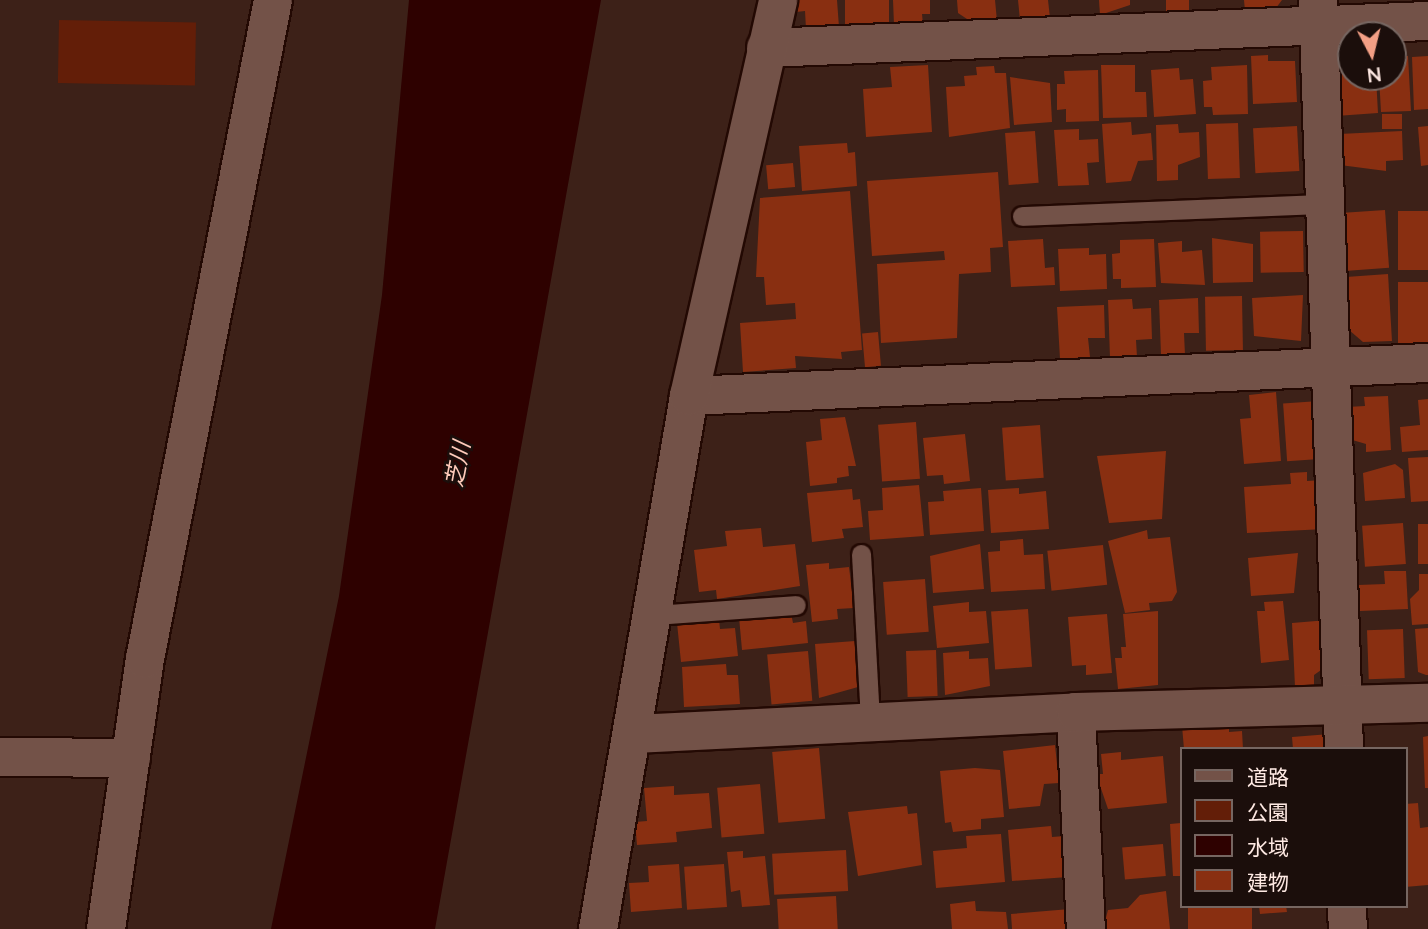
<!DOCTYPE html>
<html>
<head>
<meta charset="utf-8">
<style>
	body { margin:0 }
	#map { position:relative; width:1428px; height:929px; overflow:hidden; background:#3d2118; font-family:Lato,"Noto Sans JP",sans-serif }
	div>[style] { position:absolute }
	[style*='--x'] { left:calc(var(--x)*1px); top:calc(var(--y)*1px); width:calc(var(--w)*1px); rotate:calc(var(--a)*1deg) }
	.green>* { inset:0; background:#631e08; transform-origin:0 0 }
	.water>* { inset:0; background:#2e0100 }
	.building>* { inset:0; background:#892f11; transform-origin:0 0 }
	.roads { filter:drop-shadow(2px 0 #230903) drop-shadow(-2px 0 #230903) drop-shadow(0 2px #230903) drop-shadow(0 -2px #230903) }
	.lane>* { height:19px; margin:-9.5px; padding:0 9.5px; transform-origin:9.5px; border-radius:9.5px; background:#735248 }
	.street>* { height:38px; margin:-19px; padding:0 19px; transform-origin:19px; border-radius:19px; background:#735248 }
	span { translate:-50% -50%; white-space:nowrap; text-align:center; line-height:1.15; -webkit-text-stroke:5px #1b0e0b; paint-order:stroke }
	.water-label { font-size:23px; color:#fecaba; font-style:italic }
	.legend { position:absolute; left:1180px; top:747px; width:228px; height:161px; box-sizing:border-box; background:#1b0e0b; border:2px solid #766661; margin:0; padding:9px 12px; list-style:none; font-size:21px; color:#fee9e3 }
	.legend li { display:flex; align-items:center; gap:14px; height:35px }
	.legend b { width:35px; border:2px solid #766661 }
	.north { position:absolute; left:1337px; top:21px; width:70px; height:70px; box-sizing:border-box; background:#1b0e0b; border:2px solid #766661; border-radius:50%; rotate:173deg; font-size:19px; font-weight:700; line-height:28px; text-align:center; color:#fee9e3 }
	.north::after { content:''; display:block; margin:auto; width:24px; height:32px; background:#f39f85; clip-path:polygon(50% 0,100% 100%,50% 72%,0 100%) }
</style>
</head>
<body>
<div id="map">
	<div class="green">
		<div style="left:59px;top:20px;width:137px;height:63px;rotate:1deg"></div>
	</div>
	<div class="water">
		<div style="clip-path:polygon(409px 0,601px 0,435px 929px,271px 929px,339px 596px,382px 295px)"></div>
	</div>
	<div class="building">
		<div style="clip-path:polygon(795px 0,837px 0,839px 27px,806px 29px,805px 11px,796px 12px)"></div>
		<div style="left:845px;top:0;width:44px;height:28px"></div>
		<div style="clip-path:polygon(893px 0,930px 0,930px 14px,922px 14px,923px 24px,894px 25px)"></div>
		<div style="clip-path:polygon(957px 0,995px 0,997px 21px,973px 23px,958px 13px)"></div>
		<div style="clip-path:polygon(1018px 0,1048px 0,1050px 18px,1020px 20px)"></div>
		<div style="clip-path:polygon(1099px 0,1130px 0,1130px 5px,1100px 15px)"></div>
		<div style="clip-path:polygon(1166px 0,1189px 0,1189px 12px,1166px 14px)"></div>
		<div style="clip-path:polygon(1244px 0,1282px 0,1276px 8px,1245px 11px)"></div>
		<div style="clip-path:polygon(1268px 55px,1268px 61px,1295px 61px,1297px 102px,1253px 104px,1251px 56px)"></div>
		<div style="clip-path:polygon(1351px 55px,1351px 77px,1376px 77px,1378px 113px,1336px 116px,1333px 69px)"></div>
		<div style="clip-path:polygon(1408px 56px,1411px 111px,1381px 112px,1379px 77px,1393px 77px,1393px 57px)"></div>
		<div style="clip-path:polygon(1428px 56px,1428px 109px,1414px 110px,1412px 57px)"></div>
		<div style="clip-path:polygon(928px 65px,932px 132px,866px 137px,863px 89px,892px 87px,890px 67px)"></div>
		<div style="clip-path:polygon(1101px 65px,1135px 65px,1135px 92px,1146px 92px,1147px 117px,1103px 118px)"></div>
		<div style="clip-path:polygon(1247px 65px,1248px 114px,1213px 115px,1212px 107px,1204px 107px,1203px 81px,1212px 80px,1211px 67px)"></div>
		<div style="clip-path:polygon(994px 66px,995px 73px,1006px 73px,1010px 128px,949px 137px,946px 87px,965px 86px,964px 76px,977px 75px,976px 67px)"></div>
		<div style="clip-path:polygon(1179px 68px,1180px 80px,1193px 79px,1196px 114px,1154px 117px,1151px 70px)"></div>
		<div style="clip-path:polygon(1098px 70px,1099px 121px,1066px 122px,1066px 109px,1057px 110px,1057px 84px,1065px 84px,1064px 71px)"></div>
		<div style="clip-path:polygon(1010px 77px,1050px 83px,1052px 122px,1014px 125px)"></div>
		<div style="left:1402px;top:114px;width:15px;height:20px;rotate:90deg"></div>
		<div style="clip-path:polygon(1131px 122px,1132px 135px,1151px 133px,1153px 160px,1138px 161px,1131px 181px,1106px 183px,1102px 124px)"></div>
		<div style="left:1238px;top:123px;width:55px;height:32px;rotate:88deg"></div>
		<div style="clip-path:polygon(1178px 124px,1179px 133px,1199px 132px,1200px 157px,1178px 165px,1178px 180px,1157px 181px,1156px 125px)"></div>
		<div style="left:1297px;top:126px;width:45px;height:44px;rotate:87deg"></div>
		<div style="clip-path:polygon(1428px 126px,1428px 165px,1421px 166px,1418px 127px)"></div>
		<div style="clip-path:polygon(1079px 129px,1079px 140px,1098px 139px,1099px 162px,1087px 163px,1089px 185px,1058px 186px,1054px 130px)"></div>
		<div style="left:1035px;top:131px;width:52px;height:30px;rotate:86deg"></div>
		<div style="clip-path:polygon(1402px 131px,1403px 160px,1386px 161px,1386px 171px,1340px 165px,1339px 134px)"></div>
		<div style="clip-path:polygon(847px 143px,848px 153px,855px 152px,857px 186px,802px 191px,799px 146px)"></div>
		<div style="left:793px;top:163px;width:24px;height:27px;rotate:85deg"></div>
		<div style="clip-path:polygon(998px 172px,1003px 247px,990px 248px,991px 272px,959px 274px,957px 338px,881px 343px,877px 264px,945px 260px,944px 251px,872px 256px,867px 181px)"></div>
		<div style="clip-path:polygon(850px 191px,862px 350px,841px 352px,842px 359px,795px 356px,796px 368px,743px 372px,740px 323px,796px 319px,795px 303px,766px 305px,764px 277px,756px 277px,760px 198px)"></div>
		<div style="left:1385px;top:210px;width:58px;height:41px;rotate:86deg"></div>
		<div style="left:1428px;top:211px;width:59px;height:30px;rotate:90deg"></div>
		<div style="left:1303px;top:231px;width:41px;height:43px;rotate:89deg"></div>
		<div style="clip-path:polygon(1212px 238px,1253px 244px,1253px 282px,1213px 283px)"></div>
		<div style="clip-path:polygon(1043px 239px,1045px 268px,1054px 267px,1055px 285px,1011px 287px,1008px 241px)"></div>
		<div style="clip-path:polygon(1154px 239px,1156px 287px,1121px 288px,1121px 279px,1113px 279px,1112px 254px,1120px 253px,1120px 240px)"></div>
		<div style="clip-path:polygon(1182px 241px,1182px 252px,1202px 250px,1205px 285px,1161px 283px,1158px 243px)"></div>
		<div style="clip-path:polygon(1089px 248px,1089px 255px,1106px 254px,1107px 289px,1060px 291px,1058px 249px)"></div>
		<div style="clip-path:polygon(1388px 274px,1392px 341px,1363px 342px,1349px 330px,1346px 277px)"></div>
		<div style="left:1428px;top:282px;width:63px;height:30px;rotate:90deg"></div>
		<div style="clip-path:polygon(1303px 295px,1301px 341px,1254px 336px,1252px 298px)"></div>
		<div style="left:1242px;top:296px;width:54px;height:37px;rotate:89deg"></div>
		<div style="clip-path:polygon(1198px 298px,1199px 333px,1184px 333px,1185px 355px,1161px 355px,1159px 300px)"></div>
		<div style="clip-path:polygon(1132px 299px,1133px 309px,1151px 308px,1152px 339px,1136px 340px,1137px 357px,1110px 358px,1108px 300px)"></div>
		<div style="clip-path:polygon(1104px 305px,1105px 338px,1088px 338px,1090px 357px,1060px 359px,1057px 307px)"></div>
		<div style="left:878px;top:332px;width:34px;height:16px;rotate:85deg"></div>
		<div style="clip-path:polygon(1276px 392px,1281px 461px,1244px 464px,1240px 419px,1251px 418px,1249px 395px)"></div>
		<div style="clip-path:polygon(1388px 396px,1391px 450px,1366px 452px,1366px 444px,1349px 439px,1347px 407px,1365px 406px,1364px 397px)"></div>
		<div style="clip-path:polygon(1428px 399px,1428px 450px,1402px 452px,1400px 427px,1420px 425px,1418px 400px)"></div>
		<div style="left:1319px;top:401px;width:58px;height:36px;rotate:86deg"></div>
		<div style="clip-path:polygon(845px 417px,856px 466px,848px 466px,849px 476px,837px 478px,837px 483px,810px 486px,806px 442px,822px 440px,820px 419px)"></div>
		<div style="left:916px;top:422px;width:57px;height:38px;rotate:86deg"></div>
		<div style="left:1040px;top:425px;width:53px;height:38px;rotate:86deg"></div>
		<div style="clip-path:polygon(965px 434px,970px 481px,944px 484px,943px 475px,927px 476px,923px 438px)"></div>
		<div style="clip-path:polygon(1166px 451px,1162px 519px,1109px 523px,1097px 456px)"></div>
		<div style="clip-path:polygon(1428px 457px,1428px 501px,1411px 502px,1408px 458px)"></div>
		<div style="clip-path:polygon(1395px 464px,1403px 470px,1405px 498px,1365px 501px,1363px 473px)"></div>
		<div style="clip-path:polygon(1307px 472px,1307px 481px,1322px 480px,1325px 529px,1247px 533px,1244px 487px,1291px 484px,1290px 473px)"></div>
		<div style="clip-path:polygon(919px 485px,924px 536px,870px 540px,868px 511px,883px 510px,882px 488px)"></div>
		<div style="clip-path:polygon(981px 488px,984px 531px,930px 535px,928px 502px,944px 501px,943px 491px)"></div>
		<div style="clip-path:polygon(1019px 488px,1019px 494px,1046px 491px,1049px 529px,991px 533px,988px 490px)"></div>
		<div style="clip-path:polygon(852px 489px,853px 500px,860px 499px,863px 527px,842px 529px,844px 538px,812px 542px,807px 493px)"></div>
		<div style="left:1403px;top:523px;width:41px;height:41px;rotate:86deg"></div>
		<div style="left:1418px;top:524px;width:10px;height:40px"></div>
		<div style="clip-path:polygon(761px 528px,763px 547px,795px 544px,800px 586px,717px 599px,716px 590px,699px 592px,694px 550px,727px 546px,725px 531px)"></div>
		<div style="clip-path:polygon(1147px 530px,1148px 539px,1170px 537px,1177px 592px,1172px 601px,1149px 603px,1150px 610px,1125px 613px,1108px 541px)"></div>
		<div style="clip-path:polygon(1023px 539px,1024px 555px,1043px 554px,1045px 589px,991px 592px,988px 552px,1000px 551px,1000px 541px)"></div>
		<div style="clip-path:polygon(980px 544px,984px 589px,933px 593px,930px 556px)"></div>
		<div style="left:1103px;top:545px;width:40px;height:56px;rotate:84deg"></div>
		<div style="clip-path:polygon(1298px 553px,1294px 593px,1251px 596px,1248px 558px)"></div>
		<div style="clip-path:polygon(829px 563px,829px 569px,849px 567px,854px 608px,837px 609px,838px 619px,812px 622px,806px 565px)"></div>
		<div style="clip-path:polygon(1384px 571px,1406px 571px,1408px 609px,1360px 611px,1358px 585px,1385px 584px)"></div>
		<div style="clip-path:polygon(1419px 574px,1428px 574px,1428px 624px,1412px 625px,1410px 599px,1419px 590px)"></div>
		<div style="left:925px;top:579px;width:53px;height:42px;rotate:86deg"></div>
		<div style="clip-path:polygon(1283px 601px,1289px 660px,1261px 663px,1257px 611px,1265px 611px,1264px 602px)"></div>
		<div style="clip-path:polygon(969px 602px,969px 612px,986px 611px,989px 643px,937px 648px,933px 606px)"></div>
		<div style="left:1028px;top:609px;width:58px;height:37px;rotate:86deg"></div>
		<div style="clip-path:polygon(1158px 611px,1158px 685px,1118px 689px,1115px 658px,1122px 658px,1121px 647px,1126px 647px,1123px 614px)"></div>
		<div style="clip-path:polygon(791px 613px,793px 623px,806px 621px,808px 643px,742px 650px,739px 617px)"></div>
		<div style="clip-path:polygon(1107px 614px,1112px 673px,1086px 675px,1086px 665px,1072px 666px,1068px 617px)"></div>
		<div style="clip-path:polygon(719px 619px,720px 629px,735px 628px,738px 656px,681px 662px,677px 623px)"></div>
		<div style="clip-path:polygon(1328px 620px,1331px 663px,1314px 675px,1314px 686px,1295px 687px,1292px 623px)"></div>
		<div style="clip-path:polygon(1428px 628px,1428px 675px,1426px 675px,1418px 672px,1415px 629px)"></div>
		<div style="left:1403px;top:629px;width:49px;height:36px;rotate:88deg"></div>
		<div style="clip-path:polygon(855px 641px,858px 687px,819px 698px,815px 644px)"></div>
		<div style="left:936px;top:650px;width:46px;height:30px;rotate:88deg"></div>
		<div style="left:808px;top:651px;width:50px;height:41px;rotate:85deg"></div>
		<div style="clip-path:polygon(969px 651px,969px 659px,988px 658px,990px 686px,945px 695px,943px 653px)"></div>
		<div style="clip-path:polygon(726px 664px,727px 675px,738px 675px,740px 704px,684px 707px,682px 667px)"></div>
		<div style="clip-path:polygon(1229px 723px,1229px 732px,1242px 731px,1243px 749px,1184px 749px,1182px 726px)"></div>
		<div style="clip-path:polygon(1330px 734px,1331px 749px,1293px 749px,1292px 737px)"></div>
		<div style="clip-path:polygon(1428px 736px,1428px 788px,1425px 788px,1423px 737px)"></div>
		<div style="clip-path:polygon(1055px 745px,1059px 783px,1044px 784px,1040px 806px,1009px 809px,1003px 751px)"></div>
		<div style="left:819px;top:748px;width:71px;height:47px;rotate:85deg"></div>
		<div style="clip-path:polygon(1121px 752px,1121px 760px,1163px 756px,1167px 803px,1108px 809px,1096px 774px,1103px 774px,1101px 754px)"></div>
		<div style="clip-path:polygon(975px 768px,1000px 770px,1004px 817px,981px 819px,981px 829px,953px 832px,951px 822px,945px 823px,940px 771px)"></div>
		<div style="left:760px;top:784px;width:50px;height:43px;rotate:85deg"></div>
		<div style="clip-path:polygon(674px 786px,674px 795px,709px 793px,712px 828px,676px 832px,677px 842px,637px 845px,635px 822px,647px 821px,644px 788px)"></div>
		<div style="clip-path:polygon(1418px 803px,1420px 828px,1428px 827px,1428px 885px,1405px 887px,1405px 804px)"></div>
		<div style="clip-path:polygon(907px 806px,908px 814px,917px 813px,922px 865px,858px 876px,848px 812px)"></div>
		<div style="clip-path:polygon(1181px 823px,1181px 876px,1173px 876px,1170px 824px)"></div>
		<div style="clip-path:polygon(1051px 826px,1052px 837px,1065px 836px,1068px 877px,1012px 881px,1008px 830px)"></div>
		<div style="clip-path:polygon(1001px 834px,1005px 882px,936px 888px,933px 851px,967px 848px,966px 836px)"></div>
		<div style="left:1163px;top:844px;width:32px;height:41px;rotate:85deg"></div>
		<div style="left:846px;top:850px;width:41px;height:74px;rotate:87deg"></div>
		<div style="clip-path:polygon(743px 851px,743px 858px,765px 856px,770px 905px,742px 907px,740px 890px,731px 892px,727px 852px)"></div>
		<div style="clip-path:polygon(679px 864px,682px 908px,631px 912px,629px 883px,649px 882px,648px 866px)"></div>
		<div style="left:724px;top:864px;width:43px;height:40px;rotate:86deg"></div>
		<div style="clip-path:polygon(1166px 891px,1170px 929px,1103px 929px,1108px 910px,1128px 908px,1140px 895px)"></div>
		<div style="left:836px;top:896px;width:33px;height:59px;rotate:87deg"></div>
		<div style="clip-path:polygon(975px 901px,976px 911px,1006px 912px,1008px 929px,952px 929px,950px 904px)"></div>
		<div style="left:1188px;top:906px;width:64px;height:23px"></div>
		<div style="clip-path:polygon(1259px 906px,1286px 906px,1287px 912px,1260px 914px)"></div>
		<div style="clip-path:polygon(1070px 909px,1072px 929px,1012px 929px,1011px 914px)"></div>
	</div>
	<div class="roads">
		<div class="lane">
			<div style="--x:1022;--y:216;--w:302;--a:-2.3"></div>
			<div style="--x:861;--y:554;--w:168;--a:86.9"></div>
			<div style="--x:653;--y:615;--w:143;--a:-4"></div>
		</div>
		<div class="street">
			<div style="--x:1318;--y:0;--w:749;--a:88.01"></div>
			<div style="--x:766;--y:48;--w:663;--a:-2.34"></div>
			<div style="--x:689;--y:396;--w:740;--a:-2.56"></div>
			<div style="--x:1076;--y:712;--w:217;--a:87.4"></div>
			<div style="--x:633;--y:734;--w:444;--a:-2.8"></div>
			<div style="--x:1076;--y:712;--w:352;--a:-1.5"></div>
			<div style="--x:0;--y:757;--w:131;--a:0.4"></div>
			<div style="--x:1347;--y:906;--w:23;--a:88"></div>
			<div style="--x:106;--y:929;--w:273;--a:-81.8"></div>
			<div style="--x:145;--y:659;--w:671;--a:-79.01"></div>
			<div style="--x:598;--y:929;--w:541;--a:-80.31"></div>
			<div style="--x:689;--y:396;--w:406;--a:-77.3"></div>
		</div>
	</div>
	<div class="water-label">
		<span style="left:457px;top:464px;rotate:-79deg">芝川</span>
	</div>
	<ul class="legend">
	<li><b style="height:9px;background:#735248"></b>道路</li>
	<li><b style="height:19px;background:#631e08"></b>公園</li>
	<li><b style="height:19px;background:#2e0100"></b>水域</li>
	<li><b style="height:19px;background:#892f11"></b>建物</li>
	</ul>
	<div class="north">N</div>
</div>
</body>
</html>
